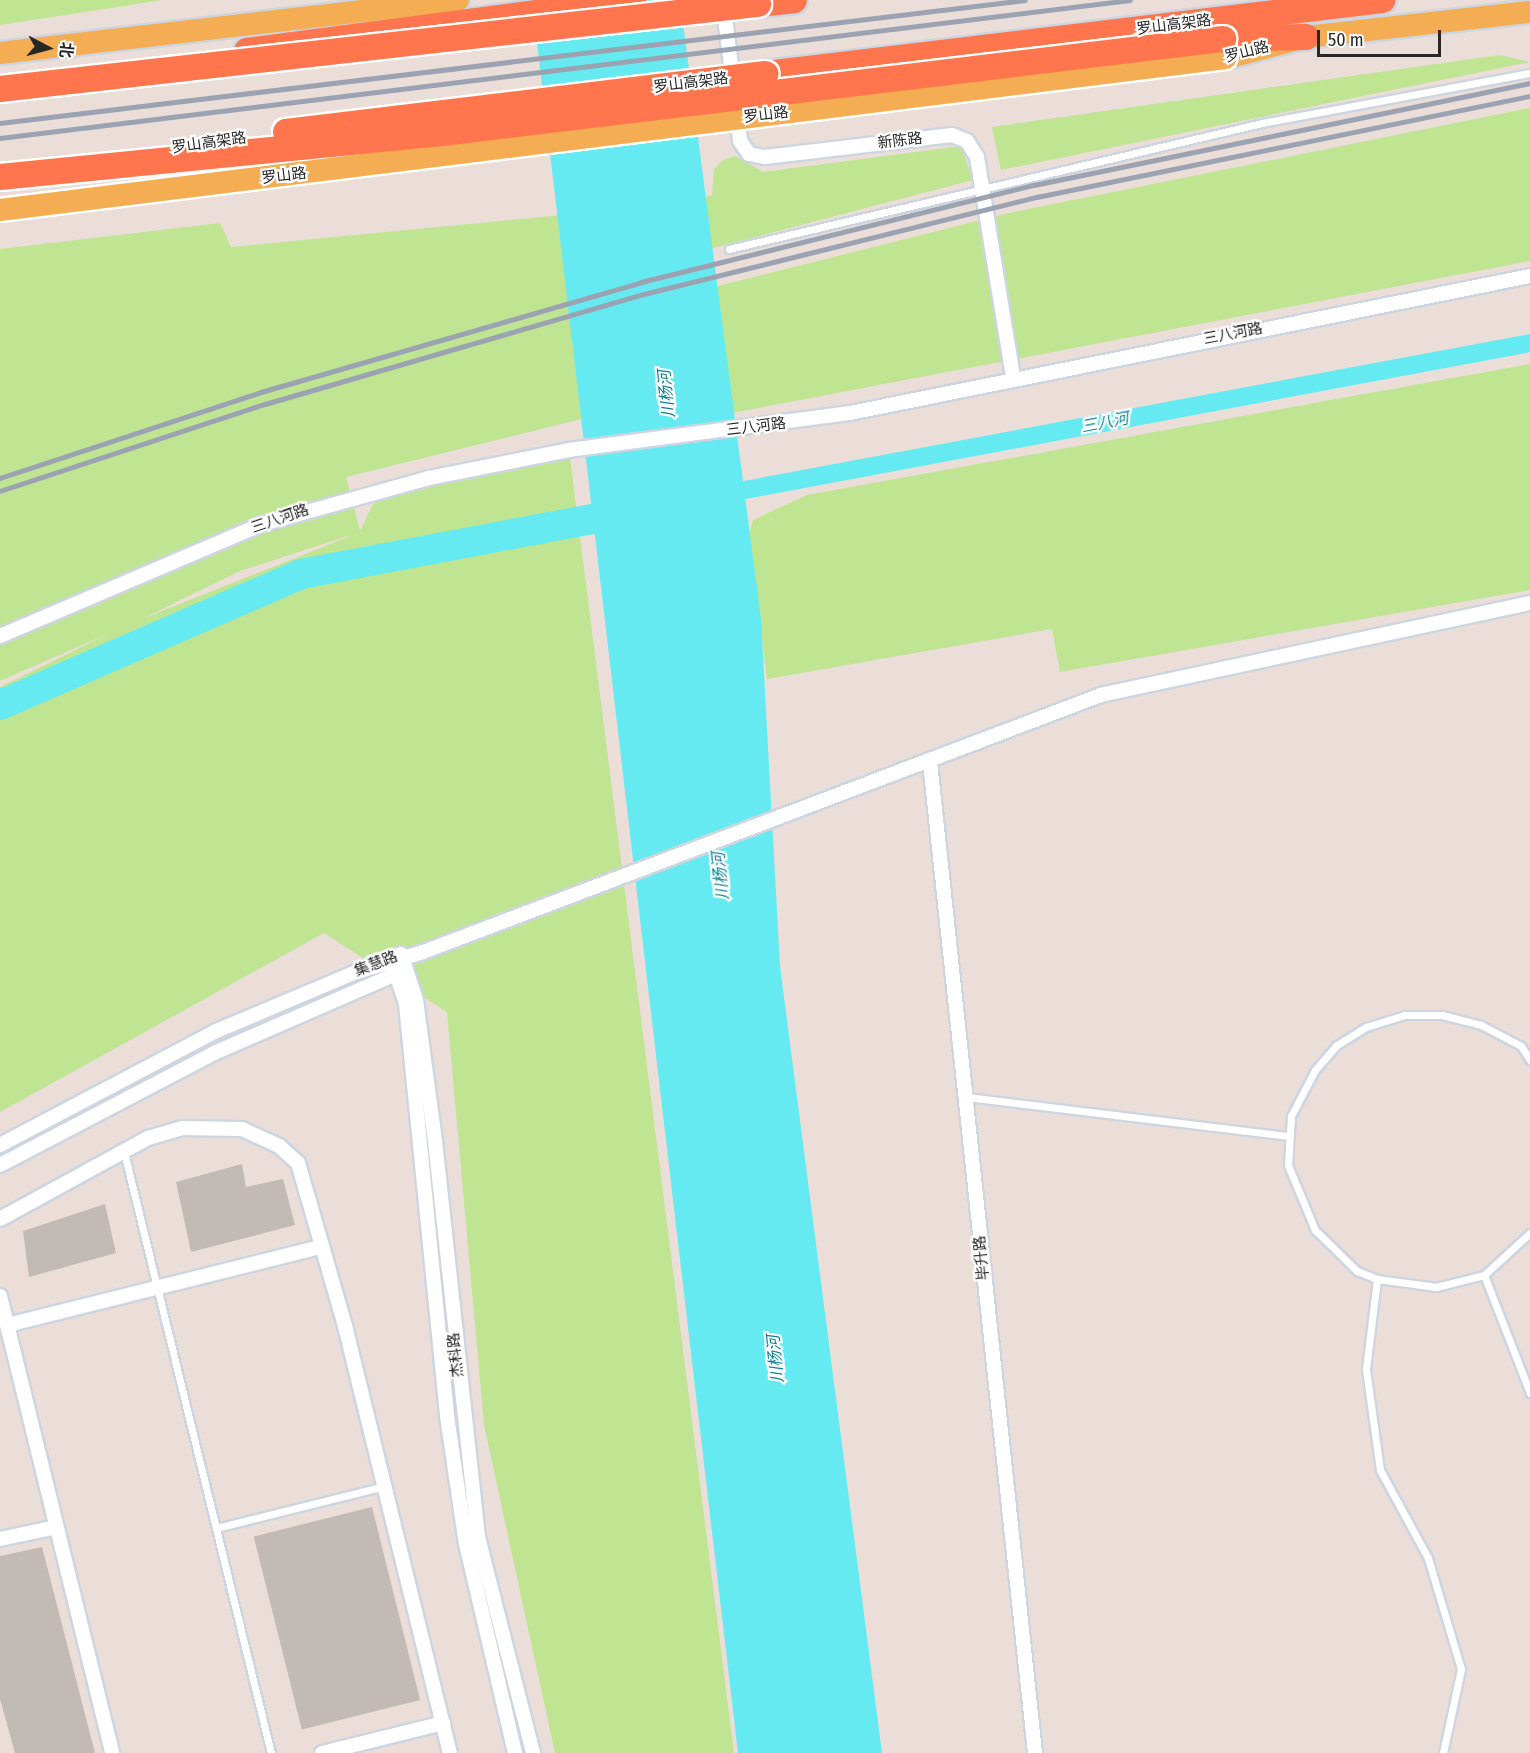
<!DOCTYPE html>
<html>
<head>
<meta charset="utf-8">
<style>
	body { margin:0 }
	#map { position:relative; width:1530px; height:1753px; overflow:hidden; background:#ebded8; font-family:"Fira Sans Condensed","Noto Sans SC",sans-serif }
	div>[style] { position:absolute }
	[style*='--x'] { left:calc(var(--x)*1px); top:calc(var(--y)*1px); width:calc(var(--w)*1px); rotate:calc(var(--a)*1deg) }
	.green>* { inset:0; background:#bfe492 }
	.water>* { inset:0; background:#66eaf1 }
	.canal>* { height:18px; margin:-9px; padding:0 9px; transform-origin:9px; border-radius:9px; background:#66eaf1 }
	.river>* { height:30px; margin:-15px; padding:0 15px; transform-origin:15px; border-radius:15px; background:#66eaf1 }
	.building>* { inset:0; background:#c2bab4; transform-origin:0 0 }
	.roads { filter:drop-shadow(2px 0 #cdd5e1) drop-shadow(-2px 0 #cdd5e1) drop-shadow(0 2px #cdd5e1) drop-shadow(0 -2px #cdd5e1) }
	.lane>* { height:7px; margin:-3.5px; padding:0 3.5px; transform-origin:3.5px; border-radius:3.5px; background:#fff }
	.street>* { height:14px; margin:-7px; padding:0 7px; transform-origin:7px; border-radius:7px; background:#fff }
	.primary>* { height:22px; margin:-11px; padding:0 11px; transform-origin:11px; border-radius:11px; background:#f4ad53 }
	.highway>* { height:26px; margin:-13px; padding:0 13px; transform-origin:13px; border-radius:13px; background:#ff764e }
	.rail>* { height:4.5px; margin:-2.25px; padding:0 2.25px; transform-origin:2.25px; border-radius:2.25px; background:#9ba3b2 }
	.bridges { filter:drop-shadow(2px 0 #fff) drop-shadow(-2px 0 #fff) drop-shadow(0 2px #fff) drop-shadow(0 -2px #fff) }
	.primary-bridge>* { height:22px; margin:-11px; padding:0 11px; transform-origin:11px; border-radius:11px; background:#f4ad53 }
	.highway-bridge>* { height:26px; margin:-13px; padding:0 13px; transform-origin:13px; border-radius:13px; background:#ff764e }
	span { translate:-50% -50%; white-space:nowrap; text-align:center; line-height:1.15; -webkit-text-stroke:4.5px #fff; paint-order:stroke }
	.street-label { font-size:15px; color:#272727 }
	.water-label { font-size:16px; color:#098092; font-style:italic }
	.north { position:absolute; left:18px; top:18px; width:60px; height:60px; -webkit-text-stroke:4px #fff; paint-order:stroke; rotate:96deg; font-size:16px; font-weight:700; line-height:24px; text-align:center; color:#272727 }
	.north::after { content:''; display:block; margin:auto; width:21px; height:27px; background:#272727; clip-path:polygon(50% 0,100% 100%,50% 72%,0 100%) }
	.scale { position:absolute; left:1317px; top:30px; width:124px; height:27px; box-sizing:border-box; border:3px solid #272727; border-top:0; padding-left:8px; font-size:18px; line-height:21px; white-space:nowrap; color:#272727; -webkit-text-stroke:4px #fff; paint-order:stroke }
</style>
</head>
<body>
<div id="map">
	<div class="green">
		<div style="clip-path:polygon(0 0,163px 0,0 25px)"></div>
		<div style="clip-path:polygon(1500px 55px,1530px 62px,1001px 170px,992px 127px)"></div>
		<div style="clip-path:polygon(1530px 108px,1530px 261px,732px 413px,714px 287px,1009px 213px)"></div>
		<div style="clip-path:polygon(961px 146px,973px 180px,709px 249px,702px 198px,712px 195px,714px 169px,723px 160px,735px 156px,763px 172px)"></div>
		<div style="clip-path:polygon(evenodd,563px 215px,594px 416px,346px 477px,360px 531px,380px 490px,569px 450px,734px 1753px,555px 1753px,484px 1425px,447px 1012px,324px 933px,0 1112px,0 687px,110px 633px,0 681px,0 249px,220px 223px,231px 247px,563px 215px,348px 536px,348px 537px,142px 619px,240px 571px,348px 536px)"></div>
		<div style="clip-path:polygon(1530px 364px,1530px 590px,1060px 672px,1052px 629px,767px 679px,749px 536px,753px 520px,807px 495px)"></div>
	</div>
	<div class="water">
		<div style="clip-path:polygon(532px 0,680px 0,761px 619px,780px 966px,882px 1753px,738px 1753px)"></div>
	</div>
	<div class="canal">
		<div style="--x:718;--y:495;--w:826;--a:-10.6"></div>
	</div>
	<div class="river">
		<div style="--x:0;--y:705;--w:328;--a:-23.5"></div>
		<div style="--x:301;--y:574;--w:341;--a:-10.7"></div>
	</div>
	<div class="building">
		<div style="clip-path:polygon(242px 1164px,246px 1187px,283px 1179px,295px 1225px,191px 1252px,176px 1182px)"></div>
		<div style="clip-path:polygon(105px 1204px,116px 1253px,29px 1277px,23px 1231px)"></div>
		<div style="left:372px;top:1507px;width:199px;height:122px;rotate:76deg"></div>
		<div style="clip-path:polygon(42px 1547px,95px 1753px,15px 1753px,0 1699px,0 1556px)"></div>
	</div>
	<div class="roads">
		<div class="lane">
			<div style="--x:729;--y:249;--w:548;--a:-13.3"></div>
			<div style="--x:1262;--y:123;--w:273;--a:-10.6"></div>
			<div style="--x:966;--y:1097;--w:322;--a:6.9"></div>
			<div style="--x:124;--y:1152;--w:619;--a:76.26"></div>
			<div style="--x:1484;--y:1275;--w:62;--a:-42.4"></div>
			<div style="--x:1377;--y:1279;--w:22;--a:-158"></div>
			<div style="--x:1357;--y:1271;--w:59;--a:-135.7"></div>
			<div style="--x:1315;--y:1230;--w:70;--a:-112.6"></div>
			<div style="--x:1288;--y:1165;--w:49;--a:-86.5"></div>
			<div style="--x:1291;--y:1116;--w:52;--a:-62.4"></div>
			<div style="--x:1315;--y:1070;--w:33;--a:-49"></div>
			<div style="--x:1337;--y:1045;--w:34;--a:-32"></div>
			<div style="--x:1366;--y:1027;--w:41;--a:-17.1"></div>
			<div style="--x:1405;--y:1015;--w:37;--a:0"></div>
			<div style="--x:1442;--y:1015;--w:40;--a:14.4"></div>
			<div style="--x:1481;--y:1025;--w:45;--a:27.7"></div>
			<div style="--x:1521;--y:1046;--w:17;--a:57"></div>
			<div style="--x:216;--y:1528;--w:173;--a:-14"></div>
			<div style="--x:1443;--y:1753;--w:86;--a:-77.9"></div>
			<div style="--x:1461;--y:1669;--w:116;--a:-106.6"></div>
			<div style="--x:1428;--y:1558;--w:100;--a:-118.6"></div>
			<div style="--x:1380;--y:1470;--w:102;--a:-97.9"></div>
			<div style="--x:1366;--y:1369;--w:91;--a:-83"></div>
			<div style="--x:1377;--y:1279;--w:60;--a:7.7"></div>
			<div style="--x:1436;--y:1287;--w:49;--a:-14"></div>
			<div style="--x:1484;--y:1275;--w:127;--a:68.7"></div>
		</div>
		<div class="street">
			<div style="--x:723;--y:2;--w:80;--a:82.8"></div>
			<div style="--x:737;--y:112;--w:29;--a:84"></div>
			<div style="--x:740;--y:141;--w:16;--a:55"></div>
			<div style="--x:749;--y:154;--w:16;--a:11"></div>
			<div style="--x:765;--y:157;--w:188;--a:-6.7"></div>
			<div style="--x:952;--y:135;--w:16;--a:22"></div>
			<div style="--x:967;--y:141;--w:19;--a:58"></div>
			<div style="--x:977;--y:157;--w:223;--a:80.7"></div>
			<div style="--x:0;--y:636;--w:286;--a:-23.1"></div>
			<div style="--x:263;--y:524;--w:172;--a:-15.5"></div>
			<div style="--x:429;--y:478;--w:143;--a:-11.3"></div>
			<div style="--x:569;--y:450;--w:283;--a:-7.5"></div>
			<div style="--x:850;--y:413;--w:694;--a:-11.39"></div>
			<div style="--x:930;--y:762;--w:997;--a:83.95"></div>
			<div style="--x:401;--y:954;--w:48;--a:71.9"></div>
			<div style="--x:416;--y:1000;--w:142;--a:82.3"></div>
			<div style="--x:435;--y:1141;--w:398;--a:83.8"></div>
			<div style="--x:478;--y:1537;--w:223;--a:75.7"></div>
			<div style="--x:391;--y:958;--w:48;--a:71.9"></div>
			<div style="--x:406;--y:1004;--w:414;--a:84.3"></div>
			<div style="--x:447;--y:1416;--w:129;--a:81.6"></div>
			<div style="--x:466;--y:1544;--w:215;--a:76.8"></div>
			<div style="--x:0;--y:1145;--w:242;--a:-27.8"></div>
			<div style="--x:214;--y:1032;--w:154;--a:-22.9"></div>
			<div style="--x:356;--y:972;--w:70;--a:-16.6"></div>
			<div style="--x:423;--y:952;--w:725;--a:-20.76"></div>
			<div style="--x:1101;--y:695;--w:439;--a:-12.1"></div>
			<div style="--x:0;--y:1165;--w:242;--a:-27.6"></div>
			<div style="--x:214;--y:1053;--w:208;--a:-23.5"></div>
			<div style="--x:0;--y:1219;--w:169;--a:-28.7"></div>
			<div style="--x:148;--y:1138;--w:35;--a:-16"></div>
			<div style="--x:182;--y:1128;--w:60;--a:1"></div>
			<div style="--x:242;--y:1129;--w:41;--a:24.7"></div>
			<div style="--x:279;--y:1146;--w:25;--a:42"></div>
			<div style="--x:298;--y:1163;--w:170;--a:73.9"></div>
			<div style="--x:345;--y:1326;--w:440;--a:76.2"></div>
			<div style="--x:0;--y:1296;--w:471;--a:76.2"></div>
			<div style="--x:7;--y:1325;--w:324;--a:-14"></div>
			<div style="--x:0;--y:1539;--w:57;--a:-12.1"></div>
			<div style="--x:322;--y:1753;--w:125;--a:-13.9"></div>
		</div>
		<div class="primary">
			<div style="--x:0;--y:53;--w:461;--a:-6.6"></div>
			<div style="--x:1226;--y:58;--w:83;--a:-14.7"></div>
			<div style="--x:1306;--y:37;--w:225;--a:-6.4"></div>
		</div>
		<div class="highway">
			<div style="--x:758;--y:4;--w:36;--a:-6"></div>
			<div style="--x:1223;--y:39;--w:83;--a:-1.4"></div>
			<div style="--x:247;--y:51;--w:390;--a:-7.5"></div>
			<div style="--x:766;--y:74;--w:621;--a:-6.84"></div>
		</div>
	</div>
	<div class="rail">
		<div style="--x:0;--y:123;--w:1032;--a:-6.84"></div>
		<div style="--x:0;--y:138;--w:1138;--a:-6.96"></div>
		<div style="--x:0;--y:478;--w:275;--a:-18.2"></div>
		<div style="--x:261;--y:392;--w:396;--a:-16.1"></div>
		<div style="--x:641;--y:282;--w:405;--a:-13.9"></div>
		<div style="--x:1034;--y:185;--w:506;--a:-11.62"></div>
		<div style="--x:0;--y:491;--w:279;--a:-18.2"></div>
		<div style="--x:265;--y:404;--w:395;--a:-16.2"></div>
		<div style="--x:644;--y:294;--w:405;--a:-13.9"></div>
		<div style="--x:1037;--y:197;--w:503;--a:-11.58"></div>
	</div>
	<div class="bridges">
		<div class="primary-bridge">
			<div style="--x:0;--y:210;--w:1235;--a:-7.07"></div>
		</div>
		<div class="highway-bridge">
			<div style="--x:0;--y:89;--w:763;--a:-6.4"></div>
			<div style="--x:286;--y:132;--w:483;--a:-6.9"></div>
			<div style="--x:0;--y:177;--w:436;--a:-5.7"></div>
			<div style="--x:434;--y:134;--w:795;--a:-6.87"></div>
		</div>
	</div>
	<div class="street-label">
		<span style="left:1174px;top:25px;rotate:-7deg">罗山高架路</span>
		<span style="left:1247px;top:52px;rotate:-14deg">罗山路</span>
		<span style="left:691px;top:83px;rotate:-7deg">罗山高架路</span>
		<span style="left:766px;top:115px;rotate:-7deg">罗山路</span>
		<span style="left:900px;top:141px;rotate:-7deg">新陈路</span>
		<span style="left:209px;top:143px;rotate:-8deg">罗山高架路</span>
		<span style="left:284px;top:176px;rotate:-7deg">罗山路</span>
		<span style="left:1233px;top:334px;rotate:-11deg">三八河路</span>
		<span style="left:756px;top:427px;rotate:-7deg">三八河路</span>
		<span style="left:280px;top:519px;rotate:-19deg">三八河路</span>
		<span style="left:376px;top:964px;rotate:-21deg">集慧路</span>
		<span style="left:982px;top:1258px;rotate:-96deg">毕升路</span>
		<span style="left:456px;top:1355px;rotate:-96deg">杰科路</span>
	</div>
	<div class="water-label">
		<span style="left:667px;top:394px;rotate:-96deg">川杨河</span>
		<span style="left:1105px;top:423px;rotate:-11deg">三八河</span>
		<span style="left:721px;top:876px;rotate:-96deg">川杨河</span>
		<span style="left:776px;top:1359px;rotate:-96deg">川杨河</span>
	</div>
	<div class="north">北</div>
	<div class="scale">50 m</div>
</div>
</body>
</html>
